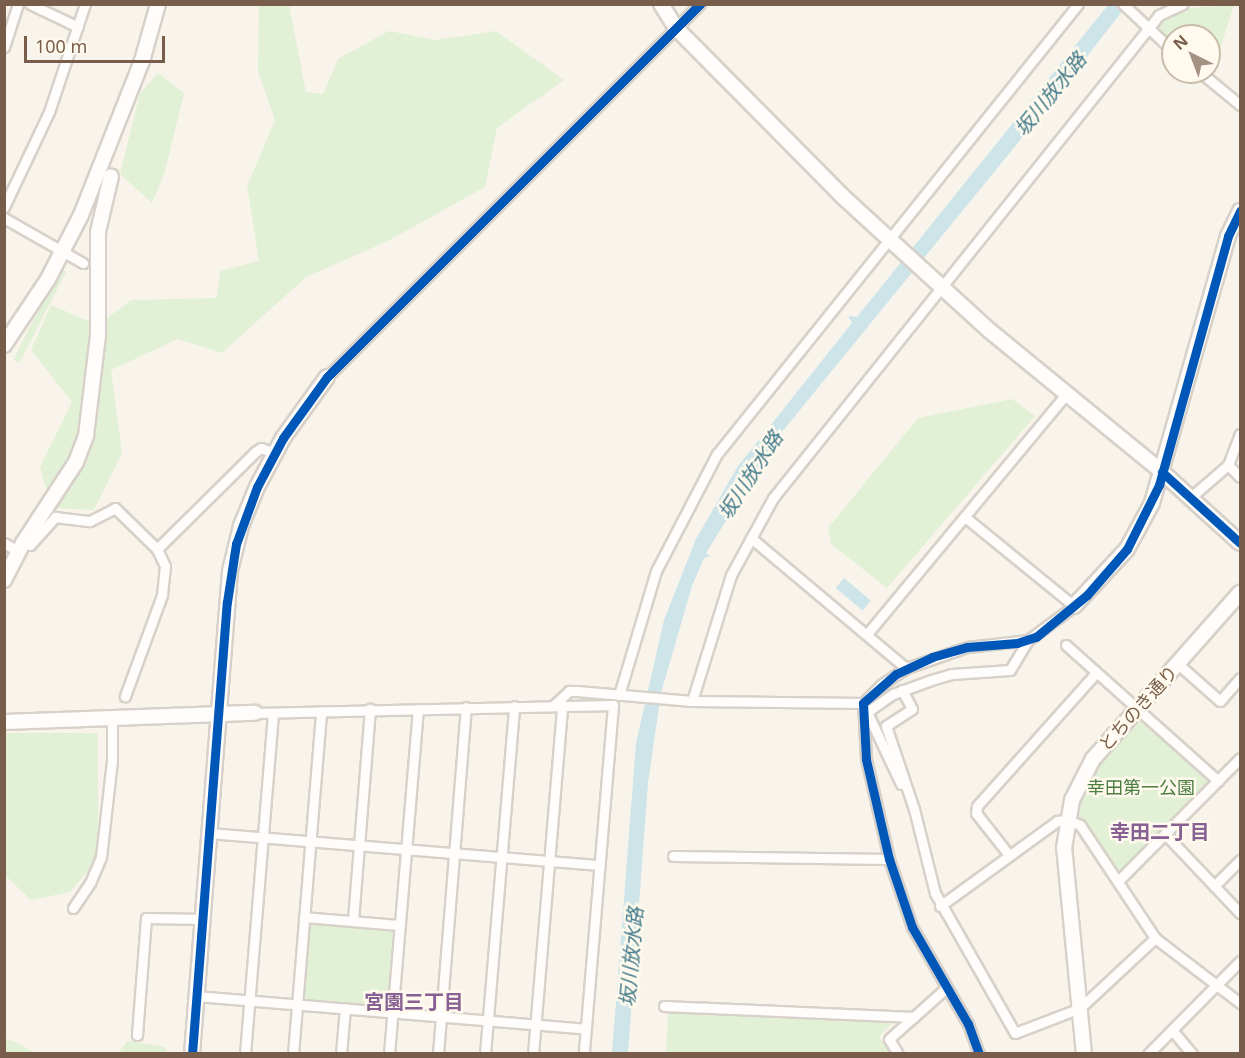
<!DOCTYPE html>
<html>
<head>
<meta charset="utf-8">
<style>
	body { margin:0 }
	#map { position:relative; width:1245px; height:1058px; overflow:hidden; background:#f8f4eb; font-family:"Noto Sans","Noto Sans JP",sans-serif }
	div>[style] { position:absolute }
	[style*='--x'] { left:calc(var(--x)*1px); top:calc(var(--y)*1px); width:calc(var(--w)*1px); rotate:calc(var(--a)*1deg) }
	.green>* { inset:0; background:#e2f0d6; transform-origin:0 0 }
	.water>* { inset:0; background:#cde4e9; transform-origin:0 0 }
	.roads { filter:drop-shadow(2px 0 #d7d1c9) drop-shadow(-2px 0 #d7d1c9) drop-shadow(0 2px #d7d1c9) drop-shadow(0 -2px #d7d1c9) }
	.street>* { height:9px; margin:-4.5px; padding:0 4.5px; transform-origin:4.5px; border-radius:4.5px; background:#fefdfc }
	.secondary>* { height:14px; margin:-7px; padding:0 7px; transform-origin:7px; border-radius:7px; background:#fefdfc }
	.cycleway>* { height:9px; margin:-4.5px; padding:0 4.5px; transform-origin:4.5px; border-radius:4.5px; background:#0057b8 }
	span { translate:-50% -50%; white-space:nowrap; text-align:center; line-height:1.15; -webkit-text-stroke:5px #fffaed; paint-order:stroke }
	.street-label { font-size:18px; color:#785e4a }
	.park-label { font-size:18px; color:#4d7e41 }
	.water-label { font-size:20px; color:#42798b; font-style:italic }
	.neighbourhood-label { font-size:20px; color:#886194; font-weight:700 }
	.frame { position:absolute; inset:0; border:6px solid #785e4a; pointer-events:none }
	.north { position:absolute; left:1161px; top:24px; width:60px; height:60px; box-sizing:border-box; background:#fffaed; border:2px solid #c9bcac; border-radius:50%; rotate:318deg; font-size:16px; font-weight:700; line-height:24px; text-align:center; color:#785e4a }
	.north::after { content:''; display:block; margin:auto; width:21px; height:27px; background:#a59282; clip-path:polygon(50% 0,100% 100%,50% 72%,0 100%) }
	.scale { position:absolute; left:24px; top:36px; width:141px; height:27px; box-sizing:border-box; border:3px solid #785e4a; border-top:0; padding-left:8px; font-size:18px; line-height:21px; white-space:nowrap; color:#785e4a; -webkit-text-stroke:4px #fffaed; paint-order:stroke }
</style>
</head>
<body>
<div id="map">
	<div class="green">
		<div style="clip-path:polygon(259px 5px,289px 5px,306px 92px,323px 94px,338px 59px,389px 31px,436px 40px,496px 31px,564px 80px,497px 128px,485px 187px,388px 241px,306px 277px,222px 353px,178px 339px,111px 370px,122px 453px,94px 510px,52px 508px,40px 467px,72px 402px,31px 350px,51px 305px,98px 325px,131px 300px,217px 298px,220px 271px,259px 261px,247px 186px,275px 120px,258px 72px)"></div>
		<div style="clip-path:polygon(1234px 5px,1211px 77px,1205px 72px,1209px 72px,1209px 36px,1173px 36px,1173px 45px,1153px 28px,1173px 9px)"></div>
		<div style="clip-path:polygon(158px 73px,184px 93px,165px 172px,152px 203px,120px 174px,140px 93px)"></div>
		<div style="left:60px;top:268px;width:7px;height:103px;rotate:27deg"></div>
		<div style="clip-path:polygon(1012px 399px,1035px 416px,887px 588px,831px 544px,828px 528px,918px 418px)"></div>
		<div style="clip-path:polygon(1137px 721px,1144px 722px,1210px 781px,1118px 878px,1071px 812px,1099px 763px)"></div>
		<div style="clip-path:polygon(4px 733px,98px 733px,98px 859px,70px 892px,31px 900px,5px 875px)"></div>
		<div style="clip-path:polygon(311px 922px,395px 932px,386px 1008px,305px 1002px,302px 998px,308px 925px)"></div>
		<div style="clip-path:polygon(668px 1011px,894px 1021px,879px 1037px,892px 1053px,666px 1053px)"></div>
		<div style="clip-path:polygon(5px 1038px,17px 1043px,35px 1053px,5px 1053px)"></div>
		<div style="clip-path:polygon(128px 1041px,165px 1047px,167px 1053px,118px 1053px)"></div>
	</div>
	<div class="water">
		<div style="clip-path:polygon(1108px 5px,1127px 5px,1056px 96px,1058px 99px,1052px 101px,777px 438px,706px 553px,710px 556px,704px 558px,692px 586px,661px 693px,648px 783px,628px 1053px,612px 1054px,636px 743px,664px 620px,696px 539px,738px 466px,852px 323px,848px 316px,857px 317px)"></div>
		<div style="left:844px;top:578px;width:35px;height:13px;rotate:40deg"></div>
	</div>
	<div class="roads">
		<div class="street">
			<div style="--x:30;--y:4;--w:53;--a:25.6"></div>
			<div style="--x:1123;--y:4;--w:69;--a:43.2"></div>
			<div style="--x:4;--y:47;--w:45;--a:-72"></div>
			<div style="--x:1200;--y:72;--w:52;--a:39.5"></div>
			<div style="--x:4;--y:207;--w:105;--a:-64.7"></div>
			<div style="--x:49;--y:112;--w:114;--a:-71.6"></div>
			<div style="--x:4;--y:218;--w:91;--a:29.7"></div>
			<div style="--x:327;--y:377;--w:528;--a:-45"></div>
			<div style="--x:1228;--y:465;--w:17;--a:45"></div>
			<div style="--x:1191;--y:497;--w:49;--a:-40.9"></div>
			<div style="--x:1228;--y:465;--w:33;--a:-69"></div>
			<div style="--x:965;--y:517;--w:141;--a:39.2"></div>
			<div style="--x:1074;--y:606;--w:57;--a:143.5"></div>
			<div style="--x:1028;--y:640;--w:61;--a:173.5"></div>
			<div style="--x:967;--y:647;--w:65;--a:161"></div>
			<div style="--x:906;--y:668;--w:29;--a:146"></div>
			<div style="--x:882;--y:684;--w:27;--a:135"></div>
			<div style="--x:863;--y:703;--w:56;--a:86.9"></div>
			<div style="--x:866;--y:759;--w:103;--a:77"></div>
			<div style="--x:889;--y:859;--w:72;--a:71.3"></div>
			<div style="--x:912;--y:927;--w:112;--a:60"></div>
			<div style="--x:968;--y:1024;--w:32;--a:70"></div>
			<div style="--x:751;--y:538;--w:202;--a:40"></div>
			<div style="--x:4;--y:543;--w:16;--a:30"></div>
			<div style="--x:23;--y:543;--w:7;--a:16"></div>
			<div style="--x:30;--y:545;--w:38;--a:-48"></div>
			<div style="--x:55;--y:517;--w:35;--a:7"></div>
			<div style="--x:90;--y:521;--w:28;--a:-27"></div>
			<div style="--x:115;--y:508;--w:59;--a:44.3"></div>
			<div style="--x:157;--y:549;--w:19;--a:65"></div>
			<div style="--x:165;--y:566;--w:29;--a:96"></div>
			<div style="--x:162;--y:595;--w:108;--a:110.1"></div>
			<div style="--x:157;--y:549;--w:138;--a:-44.7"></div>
			<div style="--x:255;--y:452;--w:7;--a:-34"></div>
			<div style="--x:261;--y:448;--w:14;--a:21"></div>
			<div style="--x:867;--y:634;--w:312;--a:-50.3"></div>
			<div style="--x:1066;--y:645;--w:204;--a:41.8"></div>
			<div style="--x:1178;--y:664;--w:56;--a:41.4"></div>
			<div style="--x:1220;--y:701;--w:30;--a:-49"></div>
			<div style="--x:902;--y:690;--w:21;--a:62"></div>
			<div style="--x:912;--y:709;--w:31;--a:147"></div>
			<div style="--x:886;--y:726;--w:88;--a:71.4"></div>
			<div style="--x:914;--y:809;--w:87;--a:76"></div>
			<div style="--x:935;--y:893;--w:161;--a:60.3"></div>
			<div style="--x:1015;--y:1033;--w:70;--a:-21"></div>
			<div style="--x:1080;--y:1008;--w:103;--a:-43"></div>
			<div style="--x:619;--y:695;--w:129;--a:-73.4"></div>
			<div style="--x:656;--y:571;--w:132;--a:-62.5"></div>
			<div style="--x:717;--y:454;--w:577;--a:-51.26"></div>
			<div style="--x:692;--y:701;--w:132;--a:-72.8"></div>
			<div style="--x:731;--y:575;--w:88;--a:-61.4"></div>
			<div style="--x:773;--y:498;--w:618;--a:-51.37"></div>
			<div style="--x:1159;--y:15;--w:26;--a:-25"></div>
			<div style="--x:554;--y:705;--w:21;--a:-43"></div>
			<div style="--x:569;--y:691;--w:8;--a:0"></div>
			<div style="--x:577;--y:691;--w:115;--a:5"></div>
			<div style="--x:692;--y:701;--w:171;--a:0.7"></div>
			<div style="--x:865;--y:708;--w:84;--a:64.7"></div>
			<div style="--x:867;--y:712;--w:32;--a:-35"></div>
			<div style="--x:893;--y:694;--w:40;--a:-20.2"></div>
			<div style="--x:931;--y:680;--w:22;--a:-16"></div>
			<div style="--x:952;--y:674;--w:58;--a:-3.9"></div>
			<div style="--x:1010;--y:670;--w:35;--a:-59"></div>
			<div style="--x:255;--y:713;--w:358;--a:-1.3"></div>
			<div style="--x:613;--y:705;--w:350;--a:94.8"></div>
			<div style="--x:209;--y:833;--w:392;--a:4.7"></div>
			<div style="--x:1165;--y:834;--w:109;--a:46.5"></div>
			<div style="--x:1009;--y:855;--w:53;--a:-128.2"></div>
			<div style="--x:976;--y:813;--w:7;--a:-82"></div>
			<div style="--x:977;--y:806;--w:178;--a:-48.2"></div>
			<div style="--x:673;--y:856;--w:216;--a:0.8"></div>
			<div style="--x:1118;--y:881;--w:173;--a:-45.2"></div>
			<div style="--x:1214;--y:886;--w:37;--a:-45"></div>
			<div style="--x:940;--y:906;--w:145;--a:-36"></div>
			<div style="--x:1057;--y:821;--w:10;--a:-6"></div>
			<div style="--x:1067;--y:820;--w:14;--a:21"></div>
			<div style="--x:1080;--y:825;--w:136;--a:56.4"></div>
			<div style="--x:1155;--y:938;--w:107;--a:37.4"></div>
			<div style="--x:73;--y:908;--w:30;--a:-56"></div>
			<div style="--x:90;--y:883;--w:28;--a:-67"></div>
			<div style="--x:101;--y:857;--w:97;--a:-83.5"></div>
			<div style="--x:112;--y:761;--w:41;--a:-90"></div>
			<div style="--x:304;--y:917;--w:96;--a:4.8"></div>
			<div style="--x:353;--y:920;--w:212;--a:-85.4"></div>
			<div style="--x:196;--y:996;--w:390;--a:4.8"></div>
			<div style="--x:664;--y:1006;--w:250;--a:2.5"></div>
			<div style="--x:1172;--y:1030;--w:31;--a:50"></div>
			<div style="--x:137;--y:1035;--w:117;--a:-85.6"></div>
			<div style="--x:146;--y:918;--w:57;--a:1"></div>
			<div style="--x:245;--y:1054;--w:342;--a:-85.3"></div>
			<div style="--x:293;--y:1054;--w:344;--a:-85.3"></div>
			<div style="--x:341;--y:1054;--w:46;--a:-85"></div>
			<div style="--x:389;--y:1054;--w:346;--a:-85.2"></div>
			<div style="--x:438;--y:1054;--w:348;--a:-85.4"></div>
			<div style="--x:485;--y:1054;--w:349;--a:-85.2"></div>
			<div style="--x:533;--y:1054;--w:350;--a:-85.2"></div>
			<div style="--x:898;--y:1054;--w:17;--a:-121"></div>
			<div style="--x:889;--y:1039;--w:76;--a:-41.8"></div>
			<div style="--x:1148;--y:1054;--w:131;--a:-45.3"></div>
		</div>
		<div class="secondary">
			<div style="--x:661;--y:4;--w:28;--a:58"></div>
			<div style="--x:676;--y:28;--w:235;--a:45.3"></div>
			<div style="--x:841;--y:195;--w:202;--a:42.4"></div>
			<div style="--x:990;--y:331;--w:222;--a:39.3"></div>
			<div style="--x:1162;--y:472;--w:105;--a:42.3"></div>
			<div style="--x:4;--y:345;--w:79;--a:-56.3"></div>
			<div style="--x:48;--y:279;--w:72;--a:-62.7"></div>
			<div style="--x:81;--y:215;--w:166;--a:-68.4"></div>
			<div style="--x:142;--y:61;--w:59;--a:-74.3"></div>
			<div style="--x:4;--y:580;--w:42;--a:-62.8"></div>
			<div style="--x:23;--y:543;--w:97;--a:-56.8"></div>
			<div style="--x:76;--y:462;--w:28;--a:-69"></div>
			<div style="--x:86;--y:436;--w:102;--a:-83.2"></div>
			<div style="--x:98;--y:335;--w:103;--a:-90"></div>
			<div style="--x:98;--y:232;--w:57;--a:-76.9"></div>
			<div style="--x:1074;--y:606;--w:78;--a:-47.1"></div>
			<div style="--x:1127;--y:549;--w:52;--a:-61.5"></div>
			<div style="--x:1152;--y:503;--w:278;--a:-74.1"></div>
			<div style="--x:1228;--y:236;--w:28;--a:-64"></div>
			<div style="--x:4;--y:722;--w:251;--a:-2.1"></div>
			<div style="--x:192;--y:1054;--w:484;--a:-85.5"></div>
			<div style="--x:230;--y:571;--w:46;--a:-76.3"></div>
			<div style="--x:241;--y:526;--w:42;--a:-67.7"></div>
			<div style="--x:257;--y:487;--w:55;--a:-62"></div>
			<div style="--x:283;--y:438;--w:75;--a:-54.2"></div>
			<div style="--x:1084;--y:1054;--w:207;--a:-95.5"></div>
			<div style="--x:1064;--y:848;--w:49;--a:-80.5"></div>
			<div style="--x:1072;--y:800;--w:46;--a:-62.9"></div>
			<div style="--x:1093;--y:759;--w:222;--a:-48.5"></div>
		</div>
	</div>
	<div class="cycleway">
		<div style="--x:1162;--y:472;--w:105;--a:42.3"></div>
		<div style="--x:192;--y:1054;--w:453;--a:-85.6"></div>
		<div style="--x:227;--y:602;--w:59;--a:-81.2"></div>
		<div style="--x:236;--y:544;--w:61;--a:-69.8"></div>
		<div style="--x:257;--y:487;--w:55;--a:-62"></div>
		<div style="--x:283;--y:438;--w:75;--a:-54.2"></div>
		<div style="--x:327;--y:377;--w:528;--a:-45"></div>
		<div style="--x:979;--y:1054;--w:32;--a:-110"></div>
		<div style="--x:968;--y:1024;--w:112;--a:-120"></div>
		<div style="--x:912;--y:927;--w:72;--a:-108.7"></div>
		<div style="--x:889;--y:859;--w:103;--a:-103"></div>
		<div style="--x:866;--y:759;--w:56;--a:-93.1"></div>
		<div style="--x:863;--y:703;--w:44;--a:-41.3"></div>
		<div style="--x:896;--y:674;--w:40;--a:-25"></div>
		<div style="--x:932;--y:657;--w:36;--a:-16"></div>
		<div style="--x:967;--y:647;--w:50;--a:-4.6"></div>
		<div style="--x:1017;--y:643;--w:20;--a:-18"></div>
		<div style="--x:1036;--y:637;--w:66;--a:-39.5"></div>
		<div style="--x:1087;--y:595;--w:61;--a:-49"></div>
		<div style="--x:1127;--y:549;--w:72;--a:-63.4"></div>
		<div style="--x:1159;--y:485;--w:258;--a:-74.5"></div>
		<div style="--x:1228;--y:236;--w:28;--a:-64"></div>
	</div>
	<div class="street-label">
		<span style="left:1138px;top:708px;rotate:-48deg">とちのき通り</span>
	</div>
	<div class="park-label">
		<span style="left:1141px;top:787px">幸田第一公園</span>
	</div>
	<div class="water-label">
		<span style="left:1050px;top:94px;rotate:-51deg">坂川放水路</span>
		<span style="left:750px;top:475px;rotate:-57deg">坂川放水路</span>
		<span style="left:631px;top:957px;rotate:-85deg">坂川放水路</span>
	</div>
	<div class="neighbourhood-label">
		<span style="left:1160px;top:831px">幸田二丁目</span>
		<span style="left:414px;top:1001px">宮園三丁目</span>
	</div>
	<div class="frame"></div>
	<div class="north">N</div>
	<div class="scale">100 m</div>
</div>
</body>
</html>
